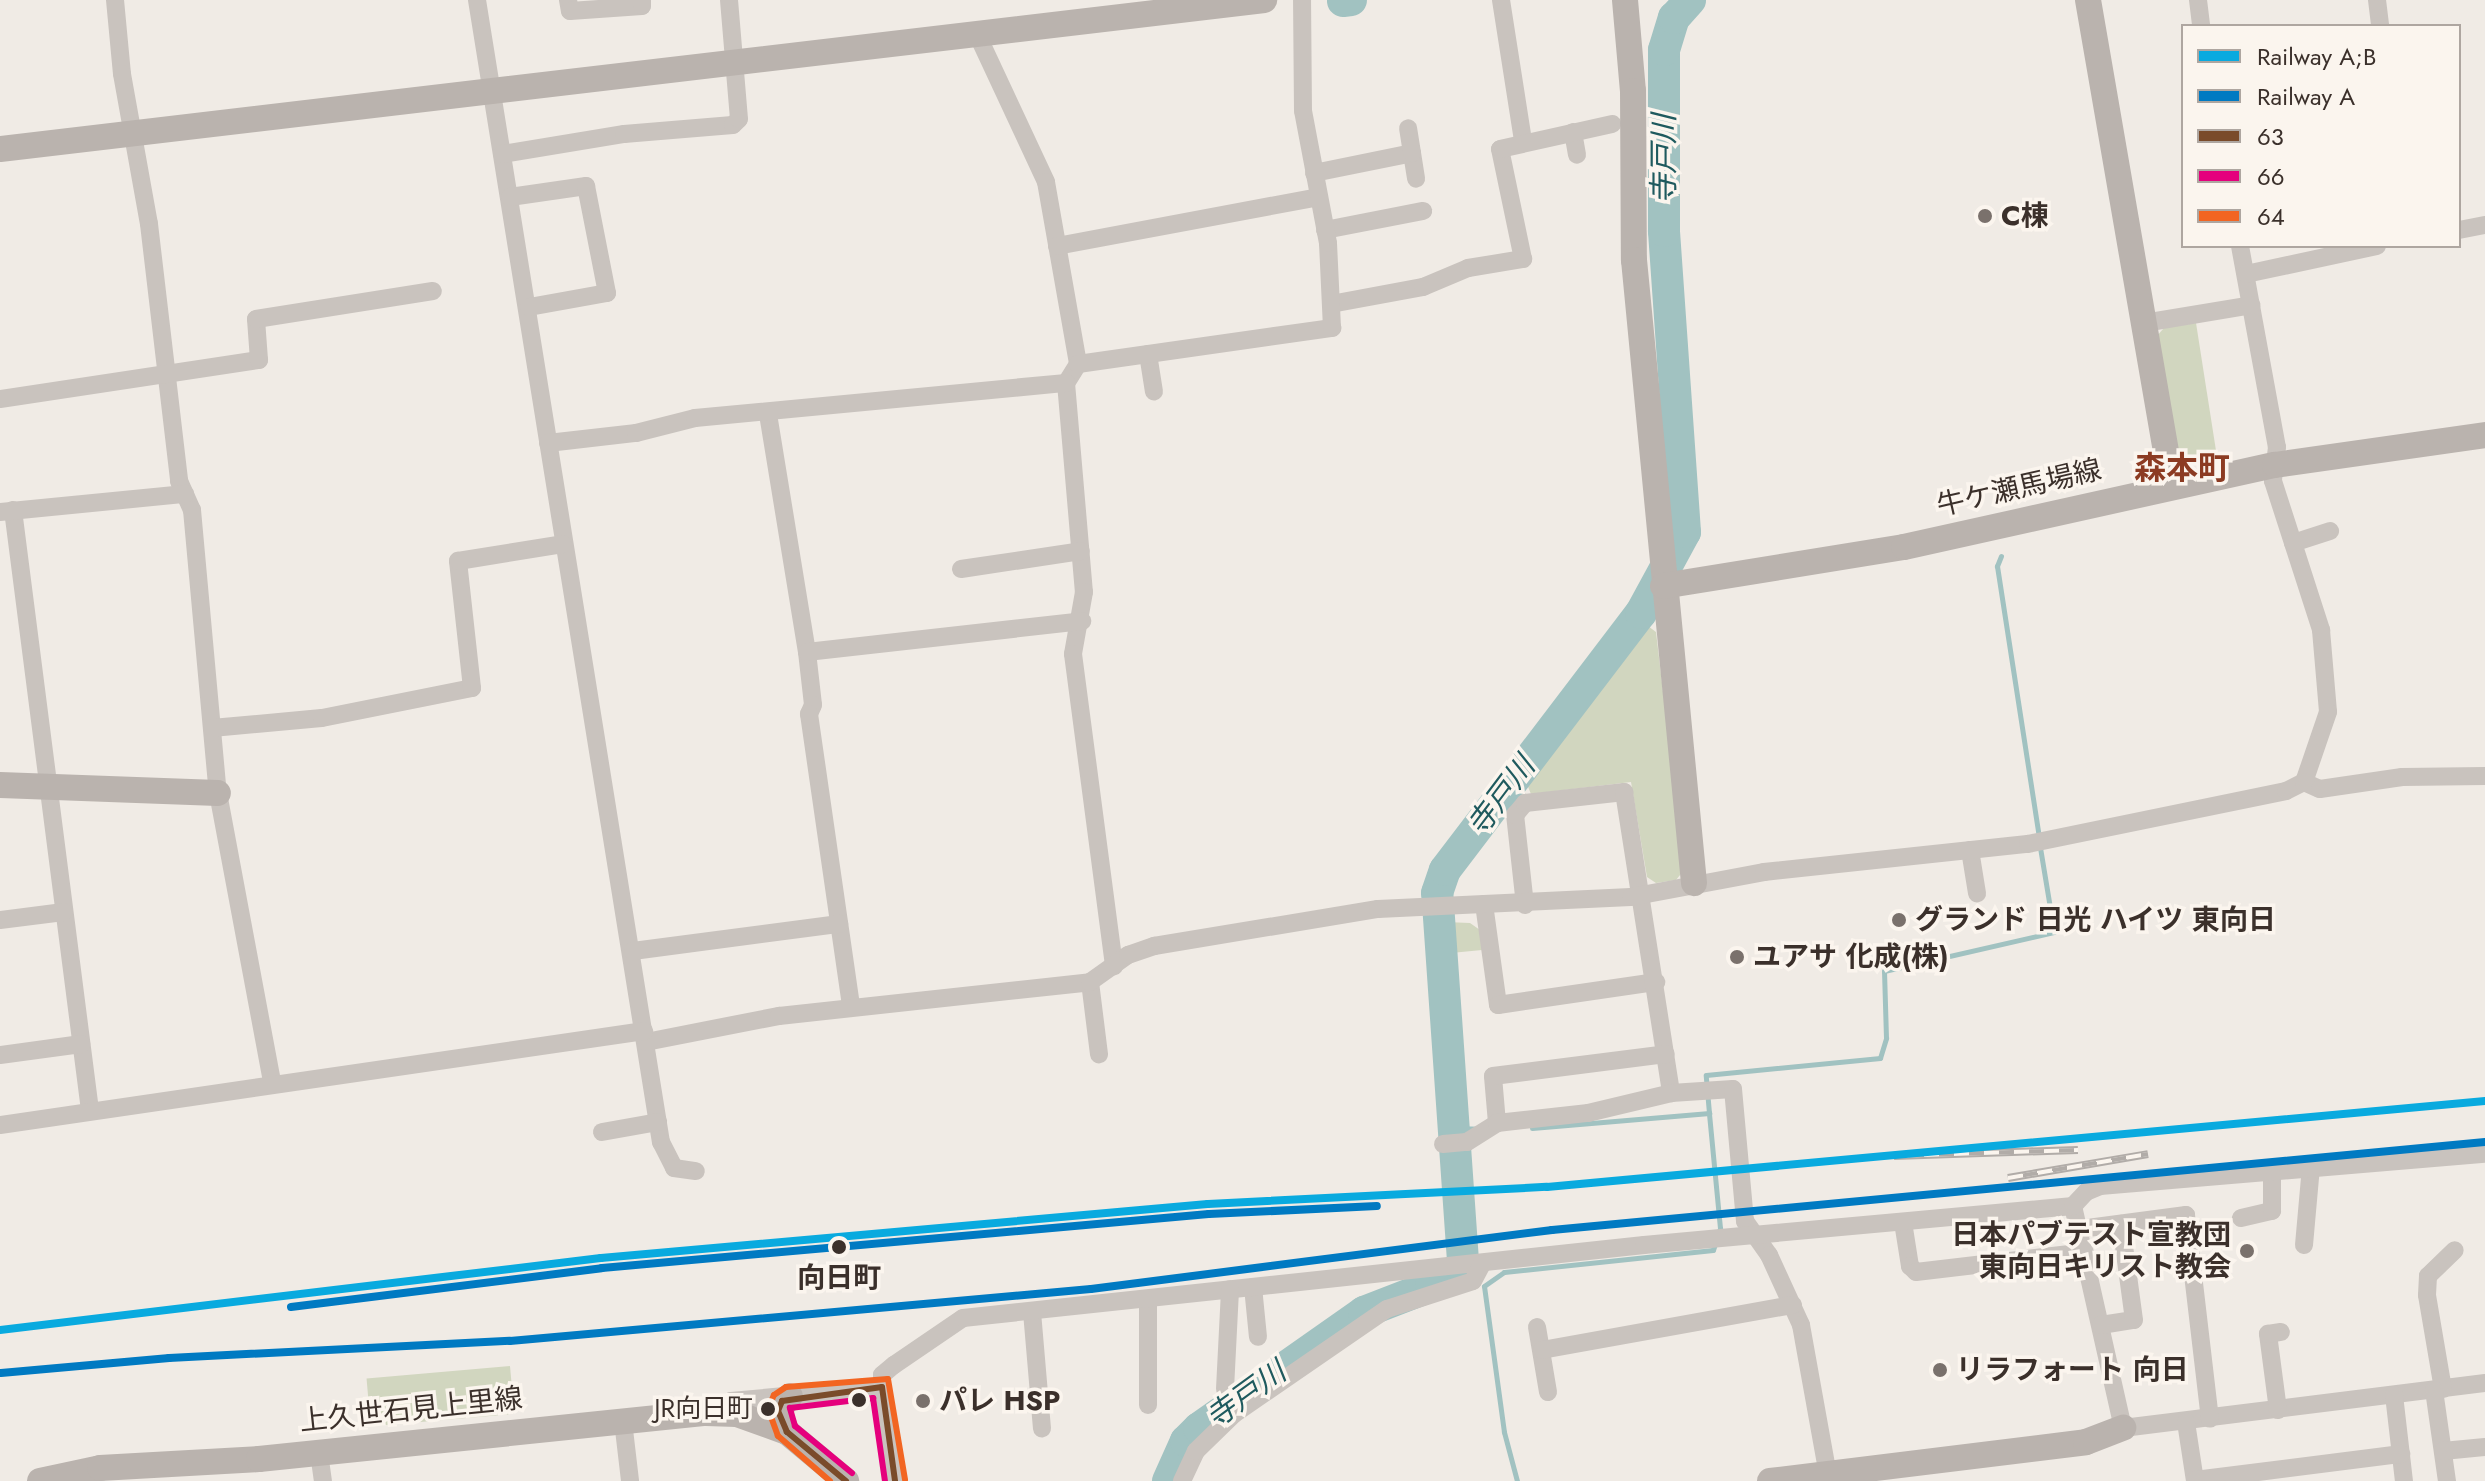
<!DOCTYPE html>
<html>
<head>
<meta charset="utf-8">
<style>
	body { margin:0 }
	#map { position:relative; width:2485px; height:1481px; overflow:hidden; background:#f0ebe5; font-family:Jost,"Noto Sans JP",sans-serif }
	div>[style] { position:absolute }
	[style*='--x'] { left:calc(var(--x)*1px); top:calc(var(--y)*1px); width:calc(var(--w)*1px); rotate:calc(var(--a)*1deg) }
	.green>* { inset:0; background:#d1d6bf; transform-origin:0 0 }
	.stream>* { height:5px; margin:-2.5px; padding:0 2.5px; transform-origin:2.5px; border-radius:2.5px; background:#a1c2c1 }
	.river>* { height:32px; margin:-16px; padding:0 16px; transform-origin:16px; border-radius:16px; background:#a1c2c1 }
	.street>* { height:18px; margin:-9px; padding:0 9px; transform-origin:9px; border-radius:9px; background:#c9c3be }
	.secondary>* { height:26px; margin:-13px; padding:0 13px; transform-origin:13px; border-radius:13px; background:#bab3ae }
	.rail>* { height:8px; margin-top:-4px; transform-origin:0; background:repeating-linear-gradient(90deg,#fbf5ee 0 15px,#b1aca8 0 30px); box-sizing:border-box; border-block:2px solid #b1aca8 }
	.bus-1>* { height:6px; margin:-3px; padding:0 3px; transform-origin:3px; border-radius:3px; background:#7a4b2a }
	.bus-2>* { height:6px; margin:-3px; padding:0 3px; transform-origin:3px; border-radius:3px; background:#e5007d }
	.bus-3>* { height:6px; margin:-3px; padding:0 3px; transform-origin:3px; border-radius:3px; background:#f26522 }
	.rail-1>* { height:8px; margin:-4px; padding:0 4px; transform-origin:4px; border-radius:4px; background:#09aadf }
	.rail-2>* { height:8px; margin:-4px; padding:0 4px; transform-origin:4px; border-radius:4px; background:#007ac2 }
	.dots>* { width:22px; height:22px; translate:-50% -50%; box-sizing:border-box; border:4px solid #fbf5ee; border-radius:50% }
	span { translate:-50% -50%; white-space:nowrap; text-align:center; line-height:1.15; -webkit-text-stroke:7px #fbf5ee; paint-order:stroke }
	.bus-label { font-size:26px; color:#3b302b }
	.right { translate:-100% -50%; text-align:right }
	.poi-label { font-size:28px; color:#3b302b; font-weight:700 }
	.left { translate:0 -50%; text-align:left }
	.street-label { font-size:28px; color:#3b302b }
	.stop-label { font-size:28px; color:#3b302b; font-weight:700 }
	.water-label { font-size:30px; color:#1f5a5e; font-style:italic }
	.quarter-label { font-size:32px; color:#8c3b22; font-weight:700 }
	.legend { position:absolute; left:2181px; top:24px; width:280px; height:224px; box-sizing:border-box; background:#fbf5ee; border:2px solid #aea6a0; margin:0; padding:10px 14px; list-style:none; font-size:24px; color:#3b302b }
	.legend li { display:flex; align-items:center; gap:16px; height:40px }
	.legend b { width:40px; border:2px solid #aea6a0 }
</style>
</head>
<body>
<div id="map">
	<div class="green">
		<div style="clip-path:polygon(2196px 323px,2217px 457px,2187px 463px,2177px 455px,2156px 337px,2164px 328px)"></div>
		<div style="clip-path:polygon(1644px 623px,1656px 632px,1684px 870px,1676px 880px,1656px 883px,1647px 877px,1631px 782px,1531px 794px,1526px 782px)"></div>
		<div style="clip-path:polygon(1446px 922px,1470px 923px,1480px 930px,1482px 950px,1451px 953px)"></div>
		<div style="left:510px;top:1366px;width:48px;height:144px;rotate:85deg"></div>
	</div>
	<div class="stream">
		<div style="--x:2001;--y:556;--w:11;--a:112"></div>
		<div style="--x:1997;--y:566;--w:275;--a:81.2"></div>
		<div style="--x:1455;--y:1128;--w:23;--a:2"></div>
		<div style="--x:1532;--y:1128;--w:178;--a:-4.8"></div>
		<div style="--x:1709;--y:1113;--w:38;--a:-95"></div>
		<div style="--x:1706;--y:1075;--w:175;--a:-5.6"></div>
		<div style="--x:1880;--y:1058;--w:21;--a:-73"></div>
		<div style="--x:1886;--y:1038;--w:67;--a:-91.7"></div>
		<div style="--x:1884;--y:971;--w:174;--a:-12.9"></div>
		<div style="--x:2054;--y:932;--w:86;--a:-99.4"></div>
		<div style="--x:1517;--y:1481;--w:51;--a:-104.9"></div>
		<div style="--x:1504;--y:1432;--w:147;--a:-97.8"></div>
		<div style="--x:1484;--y:1286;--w:24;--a:-35"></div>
		<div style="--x:1504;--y:1272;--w:210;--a:-6"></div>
		<div style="--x:1713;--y:1250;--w:23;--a:-72"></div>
		<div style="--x:1720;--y:1228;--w:116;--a:-95.5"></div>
	</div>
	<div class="river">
		<div style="--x:1343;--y:1;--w:8;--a:-7"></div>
		<div style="--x:1168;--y:1481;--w:44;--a:-65.8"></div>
		<div style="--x:1186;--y:1441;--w:18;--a:-45"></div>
		<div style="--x:1199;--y:1428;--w:202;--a:-35.1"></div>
		<div style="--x:1364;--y:1312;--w:72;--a:-21.2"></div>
		<div style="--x:1431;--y:1286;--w:31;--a:-31"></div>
		<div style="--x:1458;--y:1270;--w:10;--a:-61"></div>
		<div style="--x:1463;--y:1261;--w:369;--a:-94"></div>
		<div style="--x:1437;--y:893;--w:24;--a:-71"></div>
		<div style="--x:1445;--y:870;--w:323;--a:-52.7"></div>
		<div style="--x:1641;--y:613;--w:92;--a:-61.5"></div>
		<div style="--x:1685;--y:532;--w:302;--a:-94"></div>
		<div style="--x:1664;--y:231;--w:181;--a:-90"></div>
		<div style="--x:1664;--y:50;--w:34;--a:-73"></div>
		<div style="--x:1674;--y:18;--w:24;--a:-48"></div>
	</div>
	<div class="street">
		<div style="--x:115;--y:0;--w:74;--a:84.6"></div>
		<div style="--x:122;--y:74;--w:152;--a:79.8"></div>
		<div style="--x:149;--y:224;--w:259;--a:83.3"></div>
		<div style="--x:179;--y:481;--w:32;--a:66"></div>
		<div style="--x:192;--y:510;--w:284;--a:84.8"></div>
		<div style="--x:218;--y:793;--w:294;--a:79.4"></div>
		<div style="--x:477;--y:0;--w:1157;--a:80.85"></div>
		<div style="--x:661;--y:1142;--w:29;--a:63"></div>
		<div style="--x:674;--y:1168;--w:22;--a:8"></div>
		<div style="--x:568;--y:0;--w:11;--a:80"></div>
		<div style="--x:570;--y:11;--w:72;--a:-4"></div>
		<div style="--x:642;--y:6;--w:6;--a:-90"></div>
		<div style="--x:1501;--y:0;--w:143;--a:81.1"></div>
		<div style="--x:2198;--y:0;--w:26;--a:83"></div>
		<div style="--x:2377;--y:0;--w:26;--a:83"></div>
		<div style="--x:978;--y:36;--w:161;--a:65"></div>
		<div style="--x:1046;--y:182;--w:185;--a:80"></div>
		<div style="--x:1078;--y:364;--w:22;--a:122"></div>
		<div style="--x:1066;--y:383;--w:210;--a:85.1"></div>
		<div style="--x:1084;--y:592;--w:63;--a:100.1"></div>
		<div style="--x:1073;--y:654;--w:315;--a:82.5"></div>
		<div style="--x:1573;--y:132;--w:23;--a:80"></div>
		<div style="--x:1412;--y:153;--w:26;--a:81"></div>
		<div style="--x:502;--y:154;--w:124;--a:-9.3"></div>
		<div style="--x:624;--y:134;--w:109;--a:-4.7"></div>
		<div style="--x:733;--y:125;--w:8;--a:-45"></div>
		<div style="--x:739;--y:119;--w:119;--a:-94.8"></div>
		<div style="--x:1314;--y:173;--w:100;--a:-11.5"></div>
		<div style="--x:1412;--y:153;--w:25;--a:-99"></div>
		<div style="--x:510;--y:197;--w:77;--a:-8.2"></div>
		<div style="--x:586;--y:186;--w:109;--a:78.9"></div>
		<div style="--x:607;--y:293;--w:79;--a:169.8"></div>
		<div style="--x:1325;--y:230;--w:100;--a:-11"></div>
		<div style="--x:2459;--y:230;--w:26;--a:-11"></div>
		<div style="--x:1057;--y:246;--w:266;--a:-10.6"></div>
		<div style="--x:2240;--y:246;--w:204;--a:79.6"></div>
		<div style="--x:2277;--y:447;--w:34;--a:97"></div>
		<div style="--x:2273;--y:481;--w:157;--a:72.1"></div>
		<div style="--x:2321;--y:630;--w:82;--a:85.1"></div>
		<div style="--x:2328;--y:712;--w:74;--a:108.9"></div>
		<div style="--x:2246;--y:274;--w:134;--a:-12.1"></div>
		<div style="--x:1331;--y:304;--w:94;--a:-10.5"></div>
		<div style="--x:1423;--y:287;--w:49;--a:-22.9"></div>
		<div style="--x:1468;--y:268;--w:56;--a:-9.3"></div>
		<div style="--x:1523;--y:259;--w:112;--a:-101.8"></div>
		<div style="--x:1500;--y:149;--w:115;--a:-12.6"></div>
		<div style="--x:2144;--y:323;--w:109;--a:-9.5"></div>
		<div style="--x:1148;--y:354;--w:38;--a:81"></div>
		<div style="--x:1078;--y:364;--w:257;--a:-8.1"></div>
		<div style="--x:1332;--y:328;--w:85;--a:-92.7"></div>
		<div style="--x:1328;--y:243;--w:134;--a:-100.7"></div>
		<div style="--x:1303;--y:111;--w:111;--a:-90.5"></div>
		<div style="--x:0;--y:399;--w:262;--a:-8.6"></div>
		<div style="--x:259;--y:360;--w:41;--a:-94.2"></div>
		<div style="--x:256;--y:319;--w:179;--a:-9"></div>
		<div style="--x:768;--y:414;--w:241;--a:80.7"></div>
		<div style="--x:807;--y:652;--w:53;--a:83.5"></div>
		<div style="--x:813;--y:705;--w:10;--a:114"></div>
		<div style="--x:809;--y:714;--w:296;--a:81.8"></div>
		<div style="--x:548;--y:443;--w:89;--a:-6.5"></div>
		<div style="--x:636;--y:433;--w:61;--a:-14.3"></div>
		<div style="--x:695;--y:418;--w:373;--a:-5.4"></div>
		<div style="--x:13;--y:510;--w:605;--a:82.69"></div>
		<div style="--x:0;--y:512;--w:186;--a:-5.6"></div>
		<div style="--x:2293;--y:543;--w:39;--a:-18"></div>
		<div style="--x:961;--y:569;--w:121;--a:-8.5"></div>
		<div style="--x:807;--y:652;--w:277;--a:-6.4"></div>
		<div style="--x:212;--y:728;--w:110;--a:-5.2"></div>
		<div style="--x:322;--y:718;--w:153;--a:-11.3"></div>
		<div style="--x:472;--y:688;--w:128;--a:-96.3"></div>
		<div style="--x:458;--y:561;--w:106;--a:-9.2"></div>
		<div style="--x:1970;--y:850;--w:44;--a:80.8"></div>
		<div style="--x:1484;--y:904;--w:102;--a:82.1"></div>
		<div style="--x:1498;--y:1005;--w:160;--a:-8.3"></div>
		<div style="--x:1525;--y:905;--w:91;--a:-96.3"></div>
		<div style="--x:1515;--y:815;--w:16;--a:-50"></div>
		<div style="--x:1525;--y:803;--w:100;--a:-6.3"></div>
		<div style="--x:1624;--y:792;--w:305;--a:81.1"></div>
		<div style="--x:1671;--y:1093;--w:62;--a:-3.7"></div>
		<div style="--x:1733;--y:1089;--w:133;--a:84.8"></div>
		<div style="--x:1745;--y:1221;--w:42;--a:54.8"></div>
		<div style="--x:1769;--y:1255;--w:77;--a:65.4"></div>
		<div style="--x:1801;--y:1325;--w:158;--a:79.8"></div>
		<div style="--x:0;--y:920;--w:64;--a:-7.2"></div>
		<div style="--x:633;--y:951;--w:208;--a:-7.5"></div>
		<div style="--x:1090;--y:982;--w:73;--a:82.9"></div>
		<div style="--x:646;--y:1042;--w:136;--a:-11.1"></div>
		<div style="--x:779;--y:1016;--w:313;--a:-6.2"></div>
		<div style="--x:1090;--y:982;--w:47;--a:-35.4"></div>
		<div style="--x:1128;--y:955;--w:28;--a:-19"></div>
		<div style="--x:1154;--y:946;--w:227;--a:-9.4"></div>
		<div style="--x:1378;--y:909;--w:253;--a:-2.7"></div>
		<div style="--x:1631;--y:897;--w:135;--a:-10.6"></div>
		<div style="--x:1764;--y:872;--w:265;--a:-6.1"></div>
		<div style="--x:2028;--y:844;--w:263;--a:-11.6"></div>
		<div style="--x:2286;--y:791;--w:20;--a:-27"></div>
		<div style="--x:2304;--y:782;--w:17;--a:24"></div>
		<div style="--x:2320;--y:789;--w:83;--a:-8.3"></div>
		<div style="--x:2402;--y:777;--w:83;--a:-0.7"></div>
		<div style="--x:0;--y:1055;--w:82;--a:-7.7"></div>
		<div style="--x:1497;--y:1123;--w:47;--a:-94.9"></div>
		<div style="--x:1493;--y:1076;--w:174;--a:-7.2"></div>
		<div style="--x:0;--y:1125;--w:651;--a:-8.3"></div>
		<div style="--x:602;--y:1132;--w:57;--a:-10.1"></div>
		<div style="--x:1443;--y:1144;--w:24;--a:-5"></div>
		<div style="--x:1467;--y:1142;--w:36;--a:-32"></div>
		<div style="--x:1497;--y:1123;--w:92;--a:-6.3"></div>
		<div style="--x:1588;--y:1113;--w:85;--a:-13.5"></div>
		<div style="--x:2073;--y:1206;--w:228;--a:77.3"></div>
		<div style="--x:2123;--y:1428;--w:365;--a:-7.1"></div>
		<div style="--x:2241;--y:1218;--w:32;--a:-13"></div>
		<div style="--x:2272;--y:1211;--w:40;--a:-90"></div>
		<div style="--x:1903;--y:1222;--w:45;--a:81"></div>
		<div style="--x:1910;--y:1266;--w:8;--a:45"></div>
		<div style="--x:1916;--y:1272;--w:170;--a:-6.7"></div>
		<div style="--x:2080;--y:1229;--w:107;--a:-7.5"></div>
		<div style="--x:2186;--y:1215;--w:205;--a:83.3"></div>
		<div style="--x:2304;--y:1245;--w:78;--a:-84.9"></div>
		<div style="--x:1253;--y:1287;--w:50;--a:84.3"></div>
		<div style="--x:1148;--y:1299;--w:106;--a:90"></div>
		<div style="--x:1032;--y:1312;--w:117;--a:85.1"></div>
		<div style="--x:2101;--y:1325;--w:33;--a:-9"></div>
		<div style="--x:2134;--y:1320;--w:97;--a:-97.7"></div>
		<div style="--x:1537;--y:1327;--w:66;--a:80.4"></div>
		<div style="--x:1542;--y:1350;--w:255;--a:-10.2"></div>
		<div style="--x:882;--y:1387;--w:12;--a:-90"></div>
		<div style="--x:882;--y:1375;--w:16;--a:-40"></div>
		<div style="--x:894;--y:1365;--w:83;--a:-34.3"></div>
		<div style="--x:963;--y:1318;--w:685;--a:-6.12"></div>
		<div style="--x:1644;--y:1245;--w:431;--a:-5.2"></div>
		<div style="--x:2073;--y:1206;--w:19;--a:-47"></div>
		<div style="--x:2086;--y:1192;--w:15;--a:-23"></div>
		<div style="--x:2100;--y:1186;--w:386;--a:-4.8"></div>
		<div style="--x:1225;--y:1389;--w:100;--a:-87.1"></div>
		<div style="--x:2443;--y:1389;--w:95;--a:-99.7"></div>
		<div style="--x:2427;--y:1295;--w:19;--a:-87"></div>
		<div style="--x:2428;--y:1276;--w:37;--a:-44"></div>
		<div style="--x:2434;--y:1390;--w:92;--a:81.9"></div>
		<div style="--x:2394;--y:1395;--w:87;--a:83.4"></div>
		<div style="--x:714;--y:1409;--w:19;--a:-25"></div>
		<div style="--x:731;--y:1401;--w:152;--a:-5.3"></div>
		<div style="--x:882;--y:1387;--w:95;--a:82.1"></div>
		<div style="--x:2278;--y:1410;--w:77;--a:-97.5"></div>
		<div style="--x:2268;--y:1334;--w:13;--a:-9"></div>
		<div style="--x:623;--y:1421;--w:60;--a:83.3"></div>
		<div style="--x:2186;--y:1422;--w:60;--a:81.3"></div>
		<div style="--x:2443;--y:1451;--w:42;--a:-5.4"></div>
		<div style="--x:319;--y:1453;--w:28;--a:82"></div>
		<div style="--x:2195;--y:1480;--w:208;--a:-7.2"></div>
		<div style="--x:1182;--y:1481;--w:33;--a:-65"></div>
		<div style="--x:1196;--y:1451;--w:53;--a:-44.2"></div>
		<div style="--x:1234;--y:1414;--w:186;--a:-34.5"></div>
		<div style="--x:1387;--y:1309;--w:90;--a:-18"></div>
		<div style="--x:1473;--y:1281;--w:19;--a:-62"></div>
	</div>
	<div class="secondary">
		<div style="--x:1625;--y:0;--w:91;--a:85"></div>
		<div style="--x:1633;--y:91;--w:169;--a:89.7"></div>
		<div style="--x:1634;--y:260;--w:626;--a:84.5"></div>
		<div style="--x:2088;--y:0;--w:491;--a:80.2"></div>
		<div style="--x:0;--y:149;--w:1273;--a:-6.72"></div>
		<div style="--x:1663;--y:586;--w:244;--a:-9.2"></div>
		<div style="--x:1904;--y:547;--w:380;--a:-12.5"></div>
		<div style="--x:2275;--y:465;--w:212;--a:-8.1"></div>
		<div style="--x:0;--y:785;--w:218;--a:2.1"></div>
		<div style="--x:787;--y:1432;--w:23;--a:-113"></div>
		<div style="--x:778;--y:1411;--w:19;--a:-51"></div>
		<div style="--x:40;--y:1481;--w:61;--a:-12.2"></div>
		<div style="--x:100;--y:1468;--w:159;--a:-3.2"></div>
		<div style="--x:259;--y:1459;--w:449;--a:-5.9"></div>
		<div style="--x:706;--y:1413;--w:31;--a:2"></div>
		<div style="--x:737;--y:1414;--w:53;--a:19.8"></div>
		<div style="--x:787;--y:1432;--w:77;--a:39.7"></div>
		<div style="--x:1770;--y:1481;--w:318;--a:-7"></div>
		<div style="--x:2086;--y:1442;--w:40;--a:-21"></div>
	</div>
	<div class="rail">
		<div style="--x:1894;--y:1156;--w:184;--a:-1.9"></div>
		<div style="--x:2008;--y:1178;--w:142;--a:-9.7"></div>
	</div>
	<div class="bus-1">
		<div style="--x:846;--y:1481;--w:77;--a:-140.3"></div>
		<div style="--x:787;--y:1432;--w:23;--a:-113"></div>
		<div style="--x:778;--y:1411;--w:11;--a:-68"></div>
		<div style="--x:782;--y:1401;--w:101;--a:-8"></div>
		<div style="--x:882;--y:1387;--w:95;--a:82.1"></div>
	</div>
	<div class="bus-2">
		<div style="--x:852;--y:1473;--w:74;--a:-140.5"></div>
		<div style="--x:795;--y:1426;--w:19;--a:-106"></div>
		<div style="--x:790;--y:1408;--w:84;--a:-6.9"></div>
		<div style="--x:873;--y:1398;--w:84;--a:81.8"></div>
	</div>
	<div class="bus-3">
		<div style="--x:830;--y:1481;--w:69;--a:-139.1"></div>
		<div style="--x:778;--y:1436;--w:29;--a:-110"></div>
		<div style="--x:768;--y:1409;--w:15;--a:-67"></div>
		<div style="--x:774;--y:1395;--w:14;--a:-34"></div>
		<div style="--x:786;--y:1387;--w:102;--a:-4.5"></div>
		<div style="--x:888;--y:1379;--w:102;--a:80.4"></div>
	</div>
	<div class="rail-1">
		<div style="--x:0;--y:1330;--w:605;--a:-6.83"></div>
		<div style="--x:601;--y:1258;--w:609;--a:-5.08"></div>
		<div style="--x:1208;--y:1204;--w:339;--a:-2.9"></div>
		<div style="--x:1547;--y:1187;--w:942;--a:-5.24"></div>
	</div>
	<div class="rail-2">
		<div style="--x:291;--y:1307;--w:313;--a:-7.1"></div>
		<div style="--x:602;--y:1268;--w:609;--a:-5.08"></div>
		<div style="--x:1209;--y:1214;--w:168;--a:-2.7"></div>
		<div style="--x:1;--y:1373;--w:169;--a:-5.1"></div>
		<div style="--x:169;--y:1358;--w:341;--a:-2.9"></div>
		<div style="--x:510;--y:1341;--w:583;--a:-5.11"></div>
		<div style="--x:1091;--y:1289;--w:465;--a:-7.3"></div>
		<div style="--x:1552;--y:1230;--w:937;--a:-5.39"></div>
	</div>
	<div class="dots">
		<div style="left:1985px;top:216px;background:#7a716c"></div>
		<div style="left:1899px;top:920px;background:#7a716c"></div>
		<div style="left:1737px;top:957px;background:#7a716c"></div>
		<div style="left:839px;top:1247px;background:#3b302b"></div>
		<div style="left:2247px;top:1251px;background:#7a716c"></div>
		<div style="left:1940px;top:1370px;background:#7a716c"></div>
		<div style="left:859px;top:1400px;background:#3b302b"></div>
		<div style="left:923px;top:1401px;background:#7a716c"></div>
		<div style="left:768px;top:1409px;background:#3b302b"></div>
	</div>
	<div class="bus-label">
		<span class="right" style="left:753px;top:1409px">JR向日町</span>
	</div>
	<div class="poi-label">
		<span class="left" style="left:2001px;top:216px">C棟</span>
		<span class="left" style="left:1915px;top:920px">グランド 日光 ハイツ 東向日</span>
		<span class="left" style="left:1753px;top:957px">ユアサ 化成(株)</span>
		<span class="right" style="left:2231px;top:1251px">日本パブテスト宣教団<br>東向日キリスト教会</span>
		<span class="left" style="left:1956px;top:1370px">リラフォート 向日</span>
		<span class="left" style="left:939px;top:1401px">パレ HSP</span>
	</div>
	<div class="street-label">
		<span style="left:2019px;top:488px;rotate:-13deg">牛ケ瀬馬場線</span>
		<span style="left:411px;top:1410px;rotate:-6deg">上久世石見上里線</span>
	</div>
	<div class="stop-label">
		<span style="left:839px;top:1278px">向日町</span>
	</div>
	<div class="water-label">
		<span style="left:1664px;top:159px;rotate:-90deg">寺戸川</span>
		<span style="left:1501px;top:796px;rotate:-53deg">寺戸川</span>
		<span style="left:1246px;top:1395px;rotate:-36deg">寺戸川</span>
	</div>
	<div class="quarter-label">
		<span style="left:2182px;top:468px">森本町</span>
	</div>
	<ul class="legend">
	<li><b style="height:10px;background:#09aadf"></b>Railway A;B</li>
	<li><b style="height:10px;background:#007ac2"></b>Railway A</li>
	<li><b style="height:10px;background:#7a4b2a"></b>63</li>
	<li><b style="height:10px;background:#e5007d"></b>66</li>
	<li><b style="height:10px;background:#f26522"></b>64</li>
	</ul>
</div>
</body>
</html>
